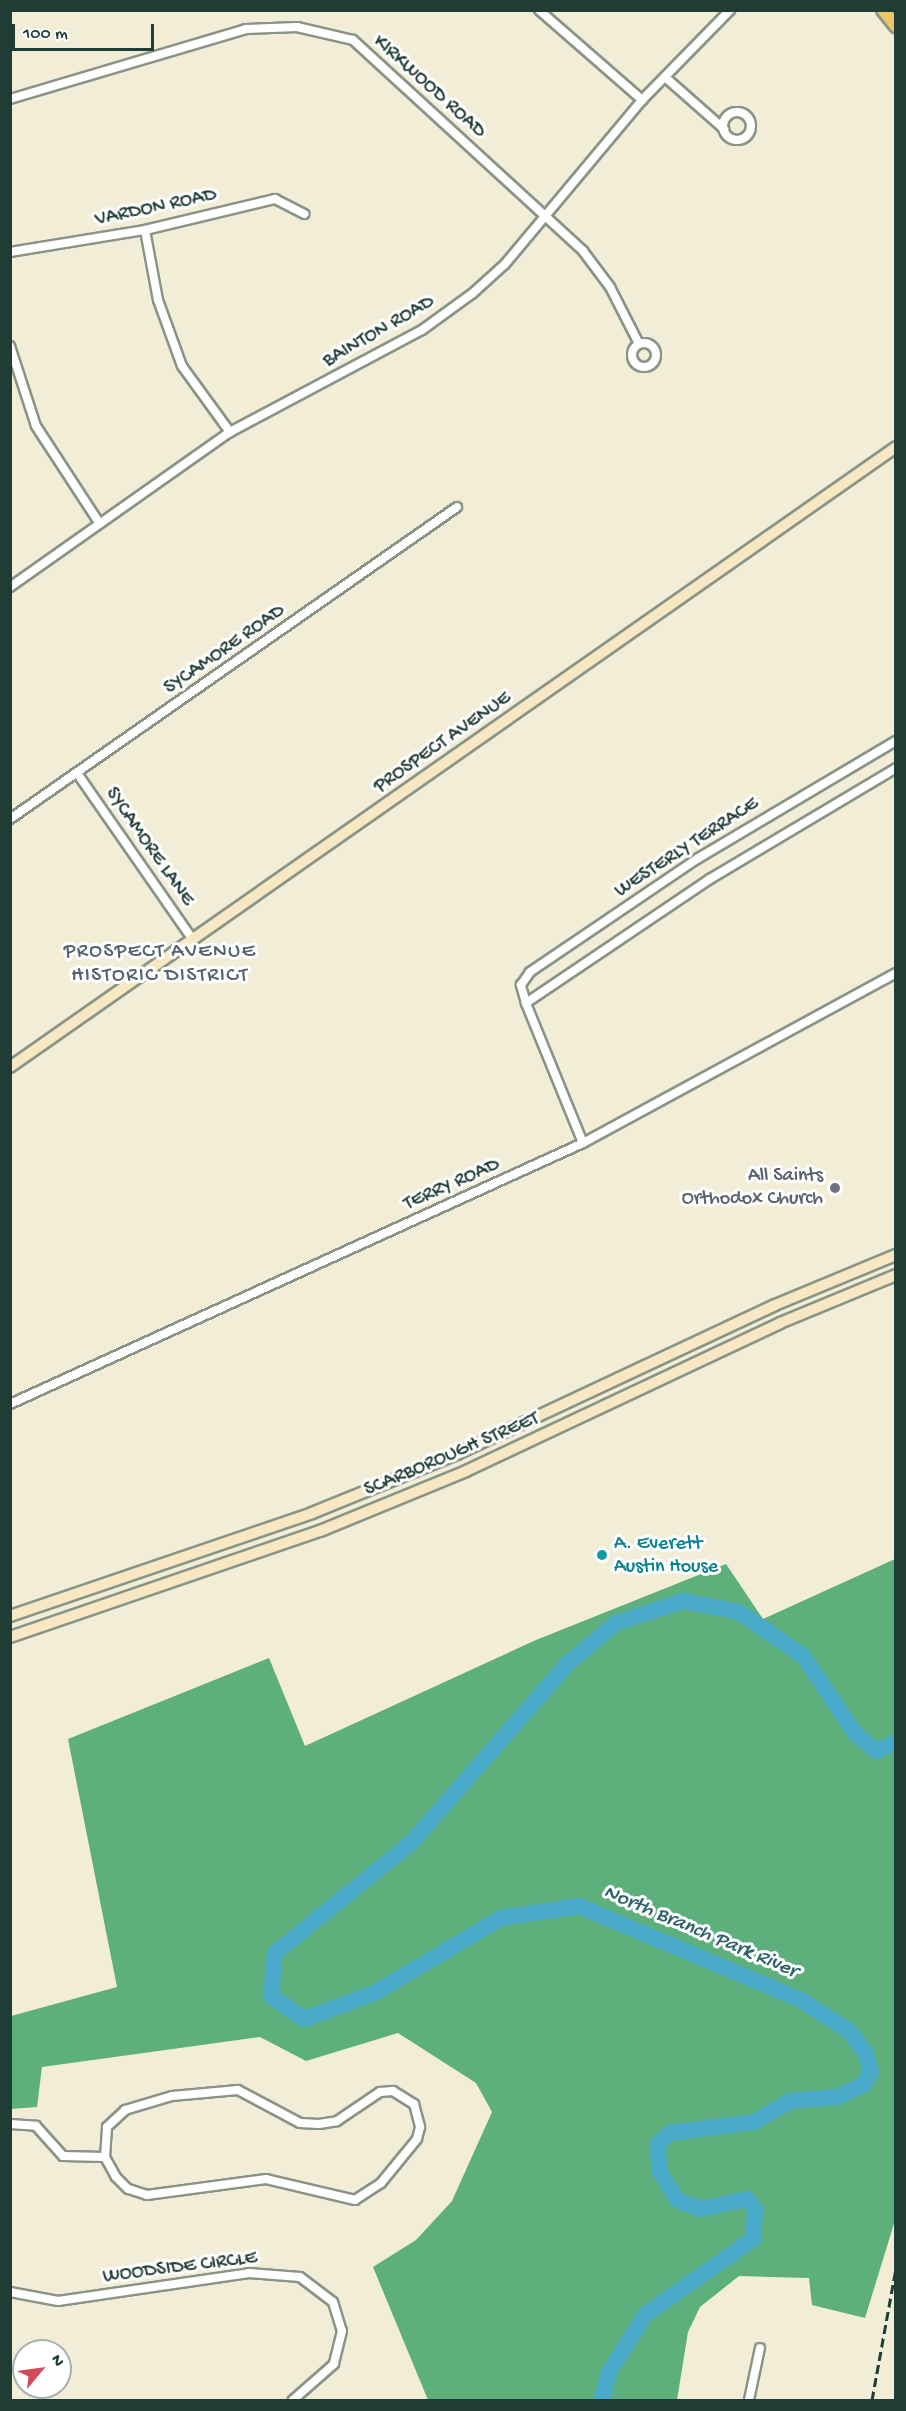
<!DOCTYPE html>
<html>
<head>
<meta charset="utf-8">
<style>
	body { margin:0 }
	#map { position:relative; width:906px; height:2411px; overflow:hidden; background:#f2edd7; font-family:"Gochi Hand",sans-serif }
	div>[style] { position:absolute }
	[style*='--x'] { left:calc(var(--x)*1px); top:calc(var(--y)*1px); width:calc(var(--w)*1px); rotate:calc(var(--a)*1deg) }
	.forest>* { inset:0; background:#5daf7b }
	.river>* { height:16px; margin:-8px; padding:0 8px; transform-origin:8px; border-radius:8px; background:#4aaac9 }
	.roads { filter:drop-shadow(2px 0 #889586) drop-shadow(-2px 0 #889586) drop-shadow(0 2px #889586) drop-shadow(0 -2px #889586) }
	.minor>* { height:8px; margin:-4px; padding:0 4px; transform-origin:4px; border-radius:4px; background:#fff }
	.minor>.ring { margin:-4px; padding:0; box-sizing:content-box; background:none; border:8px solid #fff; border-radius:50% }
	.secondary>* { height:10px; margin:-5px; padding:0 5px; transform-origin:5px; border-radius:5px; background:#f7e8c3 }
	.trunk>* { height:12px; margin:-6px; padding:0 6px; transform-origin:6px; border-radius:6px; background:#ecc669 }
	.rail>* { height:3px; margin-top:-1.5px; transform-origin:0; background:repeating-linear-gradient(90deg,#1f3d34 0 9px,transparent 0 13.5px) }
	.dots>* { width:16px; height:16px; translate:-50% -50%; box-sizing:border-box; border:3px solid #fff; border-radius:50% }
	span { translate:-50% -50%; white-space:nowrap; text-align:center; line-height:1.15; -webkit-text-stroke:6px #fff; paint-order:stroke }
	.street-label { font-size:20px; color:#1f3d34 }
	.worship-label { font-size:20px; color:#5b616d }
	.right { translate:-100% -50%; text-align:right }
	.culture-label { font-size:20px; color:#0d838f }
	.left { translate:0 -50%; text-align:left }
	.neighbourhood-label { font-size:21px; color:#55636e; letter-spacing:1.5px }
	.water-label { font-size:21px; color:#2e6368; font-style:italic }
	.frame { position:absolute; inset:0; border:12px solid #1f3d34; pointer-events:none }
	.north { position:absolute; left:12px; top:2339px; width:60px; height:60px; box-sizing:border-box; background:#fff; border:2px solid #a5b1ae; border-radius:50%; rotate:61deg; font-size:16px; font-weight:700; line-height:24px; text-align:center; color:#1f3d34 }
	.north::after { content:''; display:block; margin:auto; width:21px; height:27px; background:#d1495b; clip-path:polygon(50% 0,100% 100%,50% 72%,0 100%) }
	.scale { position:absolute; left:12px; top:24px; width:142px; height:27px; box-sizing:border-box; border:3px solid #1f3d34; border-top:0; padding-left:8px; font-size:18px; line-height:21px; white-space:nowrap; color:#1f3d34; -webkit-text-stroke:4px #fff; paint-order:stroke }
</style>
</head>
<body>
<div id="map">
	<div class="forest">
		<div style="clip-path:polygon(895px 1559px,896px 2217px,865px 2318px,812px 2305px,809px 2278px,739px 2276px,700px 2307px,688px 2332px,677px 2400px,428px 2400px,373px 2267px,416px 2240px,452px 2201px,492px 2112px,476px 2083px,398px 2033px,306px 2061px,260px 2037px,42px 2067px,37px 2107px,11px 2109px,11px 2016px,117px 1987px,68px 1739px,269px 1658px,305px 1746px,536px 1640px,726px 1564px,763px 1619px)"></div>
	</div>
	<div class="river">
		<div style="--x:602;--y:2400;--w:29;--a:-76"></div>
		<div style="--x:609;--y:2372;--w:69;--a:-57.5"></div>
		<div style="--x:646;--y:2314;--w:131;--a:-35"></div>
		<div style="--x:753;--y:2239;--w:30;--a:-86"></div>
		<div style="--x:755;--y:2209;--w:13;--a:-129"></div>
		<div style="--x:747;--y:2199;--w:47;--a:167.7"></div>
		<div style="--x:701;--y:2209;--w:26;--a:-159"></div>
		<div style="--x:677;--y:2200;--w:35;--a:-121"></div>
		<div style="--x:659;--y:2170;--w:26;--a:-92"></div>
		<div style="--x:658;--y:2144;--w:16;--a:-43"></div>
		<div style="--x:670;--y:2133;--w:85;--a:-7.5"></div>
		<div style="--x:754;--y:2122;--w:42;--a:-30.3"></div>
		<div style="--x:790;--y:2101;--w:47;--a:-4.9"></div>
		<div style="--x:837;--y:2097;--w:29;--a:-25"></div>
		<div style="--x:863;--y:2085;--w:15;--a:-58"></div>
		<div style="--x:871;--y:2072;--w:19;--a:-106"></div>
		<div style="--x:866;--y:2054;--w:29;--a:-126"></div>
		<div style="--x:849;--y:2031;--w:57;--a:-147.1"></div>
		<div style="--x:801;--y:2000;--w:241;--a:-157.1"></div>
		<div style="--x:579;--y:1906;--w:79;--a:171.3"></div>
		<div style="--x:501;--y:1918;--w:147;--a:149.4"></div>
		<div style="--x:374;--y:1993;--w:75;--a:159.6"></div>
		<div style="--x:304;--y:2019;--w:40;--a:-145.1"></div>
		<div style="--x:271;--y:1996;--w:43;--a:-84.7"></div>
		<div style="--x:275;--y:1953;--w:175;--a:-39"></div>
		<div style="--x:411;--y:1843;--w:237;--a:-48.9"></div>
		<div style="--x:567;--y:1664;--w:64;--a:-39.9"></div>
		<div style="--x:616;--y:1623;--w:71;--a:-18.2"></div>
		<div style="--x:683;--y:1601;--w:57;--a:11.1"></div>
		<div style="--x:739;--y:1612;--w:78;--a:34.5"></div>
		<div style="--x:803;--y:1656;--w:93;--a:56"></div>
		<div style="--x:855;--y:1733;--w:28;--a:41"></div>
		<div style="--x:876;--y:1751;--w:22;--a:-24"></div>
	</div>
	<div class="roads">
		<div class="minor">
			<div style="--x:539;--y:10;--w:137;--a:41.1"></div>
			<div style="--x:665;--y:77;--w:79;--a:41.4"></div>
			<div style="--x:10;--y:99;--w:246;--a:-16.5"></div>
			<div style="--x:246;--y:29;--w:51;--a:-2.2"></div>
			<div style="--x:297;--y:27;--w:57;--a:13.1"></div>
			<div style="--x:353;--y:40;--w:312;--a:42.5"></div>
			<div style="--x:583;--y:251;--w:45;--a:53.1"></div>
			<div style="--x:610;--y:287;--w:64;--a:63"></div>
			<div class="ring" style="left:723px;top:112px;width:20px;height:20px"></div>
			<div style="--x:145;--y:230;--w:71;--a:79.5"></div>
			<div style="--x:158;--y:300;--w:70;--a:70"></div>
			<div style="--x:182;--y:366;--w:82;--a:54"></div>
			<div style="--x:10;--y:252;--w:137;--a:-9.3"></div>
			<div style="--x:145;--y:230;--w:134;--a:-13.4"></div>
			<div style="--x:275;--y:199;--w:33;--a:27"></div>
			<div class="ring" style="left:632px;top:343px;width:16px;height:16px"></div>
			<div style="--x:10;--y:346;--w:84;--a:72"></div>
			<div style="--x:36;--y:426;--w:113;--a:56.9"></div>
			<div style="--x:10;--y:587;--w:269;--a:-35.2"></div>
			<div style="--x:230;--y:432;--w:217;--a:-28"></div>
			<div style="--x:422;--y:330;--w:63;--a:-36"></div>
			<div style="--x:473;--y:293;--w:43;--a:-42.2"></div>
			<div style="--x:505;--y:264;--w:214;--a:-50.1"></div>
			<div style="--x:642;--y:100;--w:126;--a:-45.6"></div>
			<div style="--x:77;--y:773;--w:203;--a:55.2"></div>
			<div style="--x:10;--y:819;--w:545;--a:-34.91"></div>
			<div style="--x:526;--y:1003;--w:222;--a:-34"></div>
			<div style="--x:710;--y:879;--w:217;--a:-30.8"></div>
			<div style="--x:583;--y:1143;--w:151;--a:-112.2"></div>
			<div style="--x:526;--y:1003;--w:19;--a:-106"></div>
			<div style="--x:521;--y:985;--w:16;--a:-55"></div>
			<div style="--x:530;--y:972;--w:202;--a:-34.1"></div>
			<div style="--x:697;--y:859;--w:231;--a:-30.7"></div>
			<div style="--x:10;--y:1404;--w:630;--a:-24.49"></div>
			<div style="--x:583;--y:1143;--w:356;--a:-28.5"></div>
			<div style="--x:238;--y:2090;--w:70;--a:28"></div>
			<div style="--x:300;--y:2123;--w:19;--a:3"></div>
			<div style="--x:319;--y:2124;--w:18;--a:-9"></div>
			<div style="--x:337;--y:2121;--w:52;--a:-34"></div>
			<div style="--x:380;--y:2092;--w:13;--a:-4"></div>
			<div style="--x:393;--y:2091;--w:25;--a:32"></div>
			<div style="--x:414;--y:2104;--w:24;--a:75"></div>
			<div style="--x:420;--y:2127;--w:12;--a:104"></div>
			<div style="--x:417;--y:2139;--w:57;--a:129.3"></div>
			<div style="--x:381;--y:2183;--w:31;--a:147"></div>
			<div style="--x:355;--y:2200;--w:91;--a:-166.7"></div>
			<div style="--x:266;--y:2179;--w:120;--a:172.3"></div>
			<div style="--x:147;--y:2195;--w:20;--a:-162"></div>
			<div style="--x:128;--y:2189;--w:17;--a:-135"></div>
			<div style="--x:116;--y:2177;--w:23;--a:-119"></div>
			<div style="--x:105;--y:2157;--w:30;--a:-86"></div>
			<div style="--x:107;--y:2127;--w:25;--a:-43"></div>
			<div style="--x:125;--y:2110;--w:49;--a:-16.6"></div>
			<div style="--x:172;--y:2096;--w:66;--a:-5.2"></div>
			<div style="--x:10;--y:2124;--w:26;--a:4"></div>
			<div style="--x:36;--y:2126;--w:40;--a:48"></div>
			<div style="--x:63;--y:2156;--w:42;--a:1.4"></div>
			<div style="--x:10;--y:2292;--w:49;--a:10.6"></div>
			<div style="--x:58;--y:2301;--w:193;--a:-8.3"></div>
			<div style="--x:249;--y:2273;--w:51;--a:4.5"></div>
			<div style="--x:300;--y:2277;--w:41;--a:37.1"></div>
			<div style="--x:333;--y:2302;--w:30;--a:73"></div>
			<div style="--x:342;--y:2331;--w:34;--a:104"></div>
			<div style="--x:334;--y:2364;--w:55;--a:138.7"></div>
			<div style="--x:749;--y:2400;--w:53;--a:-78.1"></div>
		</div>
		<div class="secondary">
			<div style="--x:10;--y:1067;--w:1081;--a:-34.98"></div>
			<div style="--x:10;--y:1616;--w:319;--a:-18.8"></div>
			<div style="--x:312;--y:1513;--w:157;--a:-22.1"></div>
			<div style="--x:457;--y:1454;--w:351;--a:-25.1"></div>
			<div style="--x:775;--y:1305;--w:131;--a:-22.5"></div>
			<div style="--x:10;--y:1637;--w:328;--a:-18.9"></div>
			<div style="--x:320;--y:1531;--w:158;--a:-22.3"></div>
			<div style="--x:466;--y:1471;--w:347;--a:-25.2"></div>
			<div style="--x:780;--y:1323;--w:126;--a:-22.5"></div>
		</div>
		<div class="trunk">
			<div style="--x:883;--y:10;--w:21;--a:51"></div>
		</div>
	</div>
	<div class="rail">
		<div style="--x:872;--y:2400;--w:134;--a:-79.7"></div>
	</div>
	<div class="dots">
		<div style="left:835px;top:1188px;background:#6b7280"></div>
		<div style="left:602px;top:1555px;background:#0f9aa8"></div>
	</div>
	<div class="street-label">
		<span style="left:429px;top:87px;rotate:42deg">KIRKWOOD ROAD</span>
		<span style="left:156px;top:208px;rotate:-12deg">VARDON ROAD</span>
		<span style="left:379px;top:332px;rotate:-30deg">BAINTON ROAD</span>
		<span style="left:225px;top:650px;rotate:-35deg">SYCAMORE ROAD</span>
		<span style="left:443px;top:743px;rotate:-35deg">PROSPECT AVENUE</span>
		<span style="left:149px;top:847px;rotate:55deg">SYCAMORE LANE</span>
		<span style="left:687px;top:848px;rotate:-33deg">WESTERLY TERRACE</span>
		<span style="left:452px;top:1185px;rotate:-24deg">TERRY ROAD</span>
		<span style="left:452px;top:1455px;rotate:-23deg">SCARBOROUGH STREET</span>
		<span style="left:180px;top:2268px;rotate:-7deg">WOODSIDE CIRCLE</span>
	</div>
	<div class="worship-label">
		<span class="right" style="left:823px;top:1188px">All Saints<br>Orthodox Church</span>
	</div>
	<div class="culture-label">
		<span class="left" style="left:614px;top:1556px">A. Everett<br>Austin House</span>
	</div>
	<div class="neighbourhood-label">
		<span style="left:160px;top:965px">PROSPECT AVENUE<br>HISTORIC DISTRICT</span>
	</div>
	<div class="water-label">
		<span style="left:700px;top:1933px;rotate:23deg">North Branch Park River</span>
	</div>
	<div class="frame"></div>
	<div class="north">N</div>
	<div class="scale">100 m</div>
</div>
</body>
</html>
